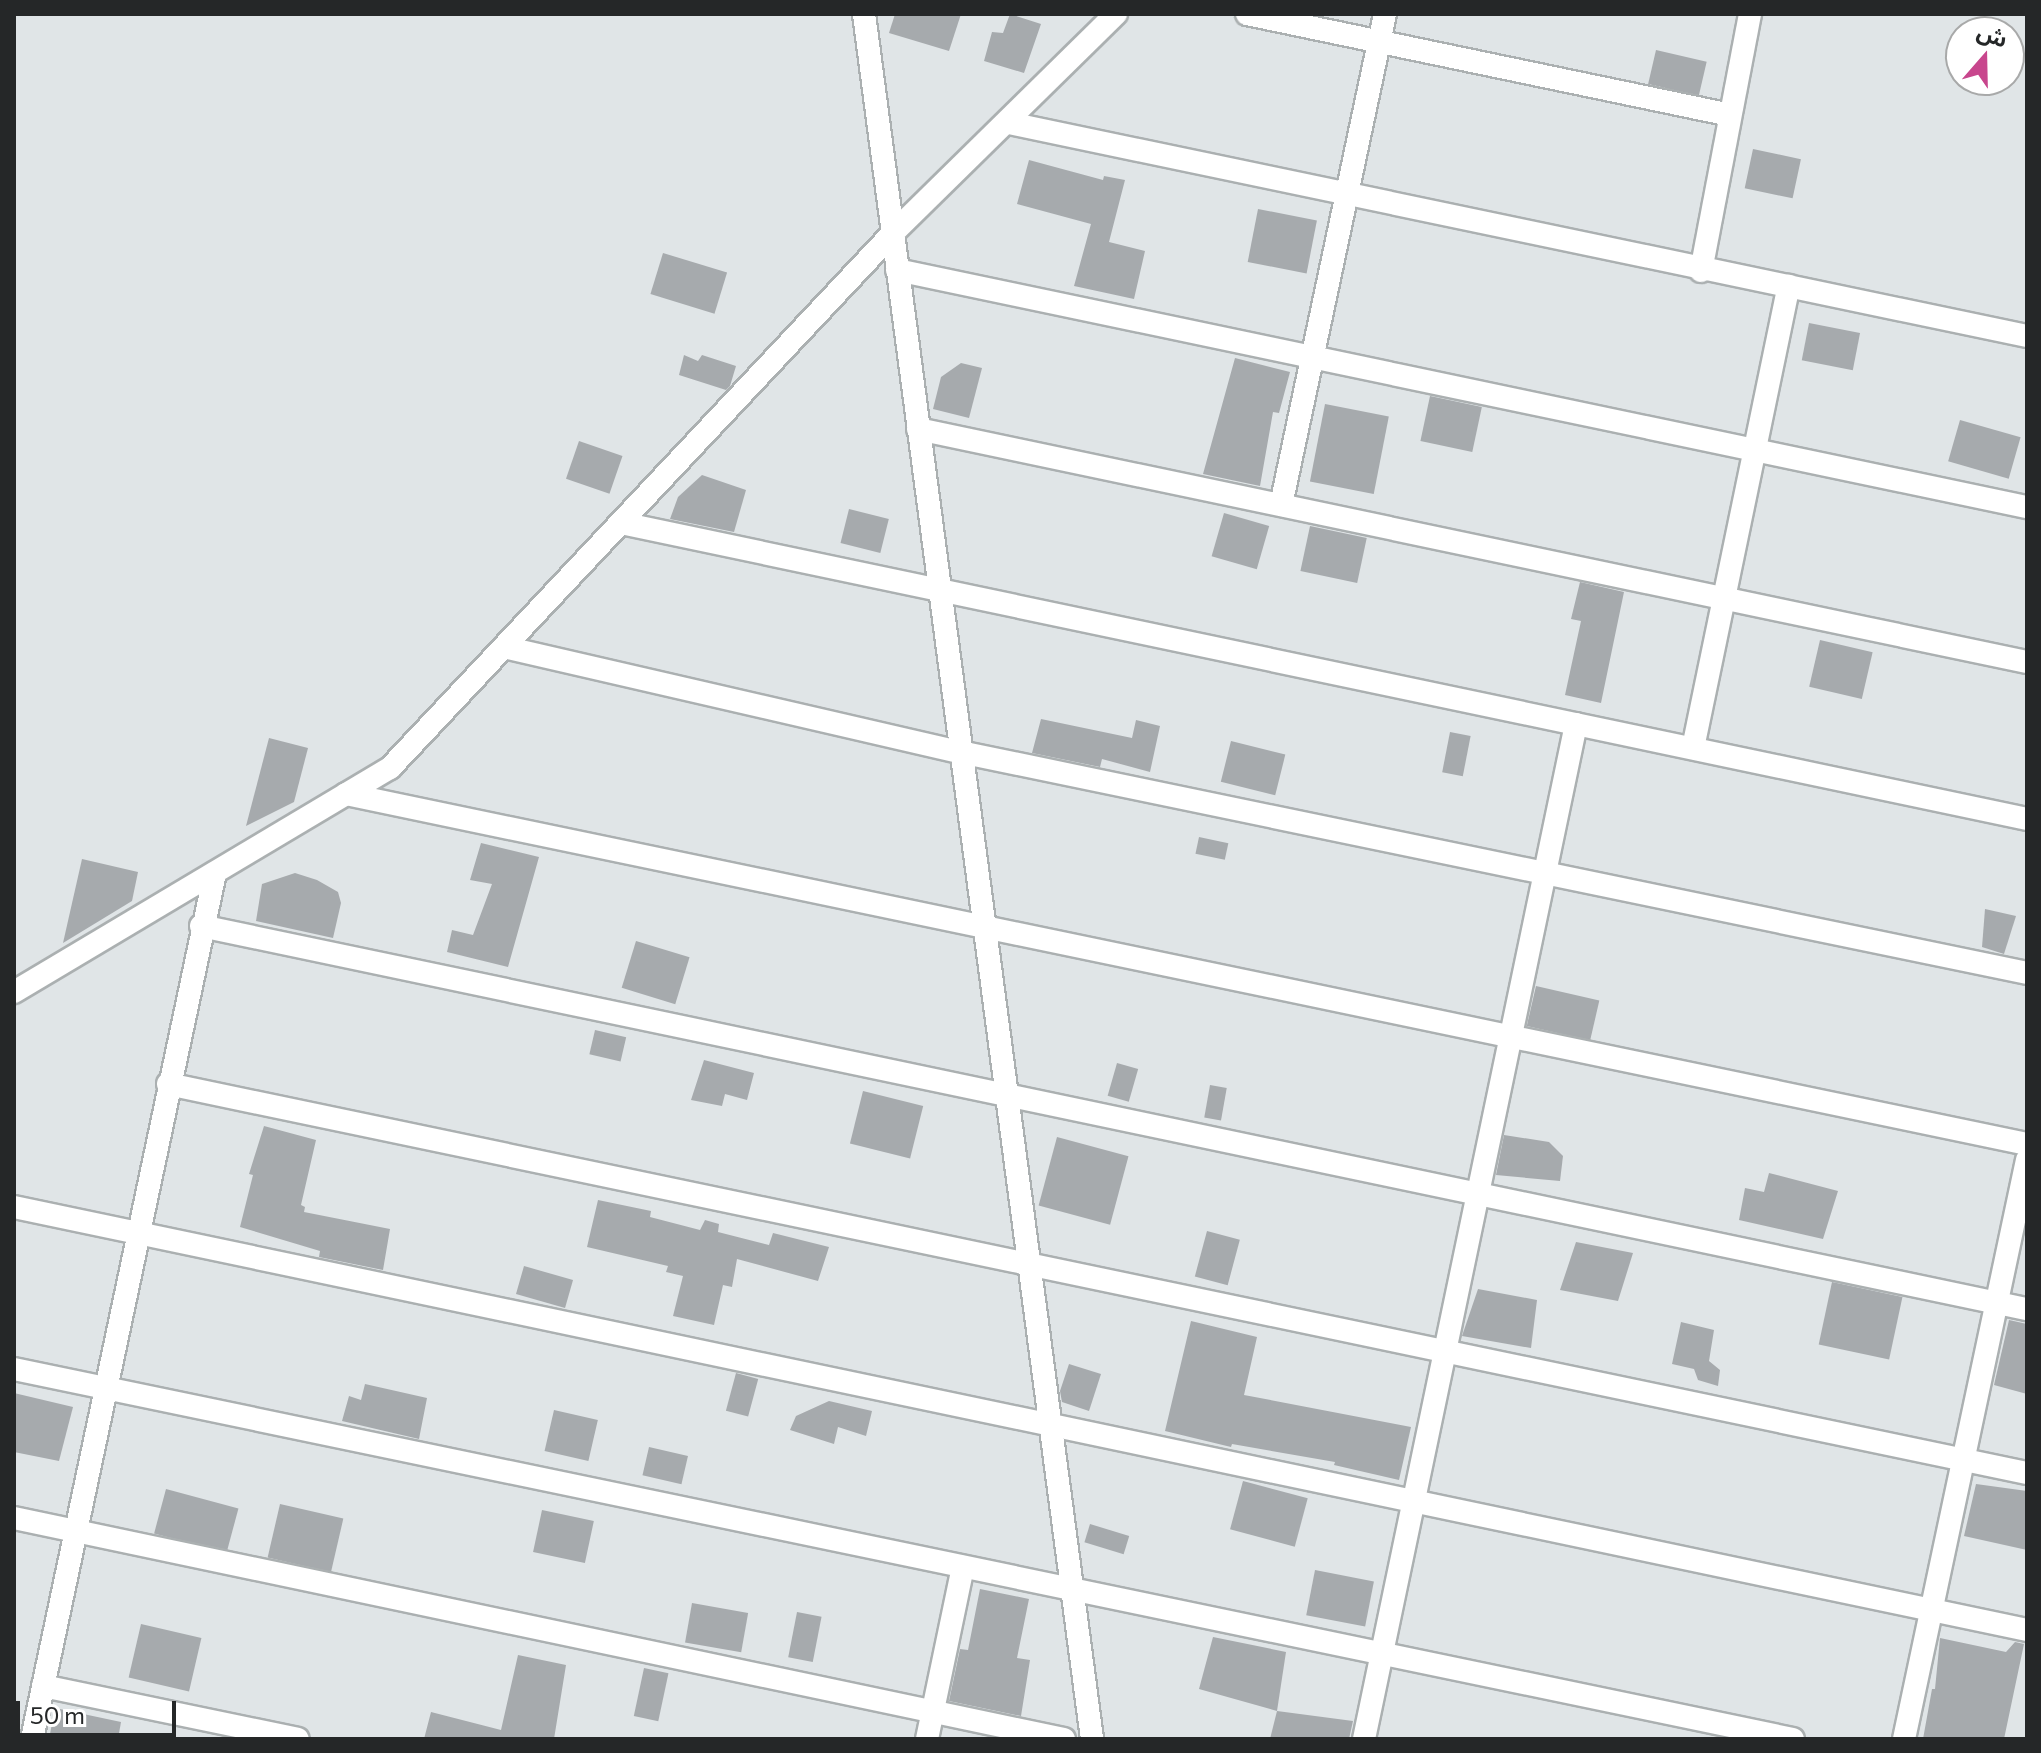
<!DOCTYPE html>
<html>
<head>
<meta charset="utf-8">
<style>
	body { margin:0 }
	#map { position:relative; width:2041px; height:1753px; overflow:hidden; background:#e0e5e7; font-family:Commissioner,"Noto Sans Arabic",sans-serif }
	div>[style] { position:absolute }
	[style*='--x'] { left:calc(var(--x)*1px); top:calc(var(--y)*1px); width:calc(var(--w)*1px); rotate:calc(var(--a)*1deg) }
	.building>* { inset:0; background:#a6aaad; transform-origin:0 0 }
	.roads { filter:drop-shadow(2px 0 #abb0b1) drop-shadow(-2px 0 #abb0b1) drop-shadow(0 2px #abb0b1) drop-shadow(0 -2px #abb0b1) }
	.street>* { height:22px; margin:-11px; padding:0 11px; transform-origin:11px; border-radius:11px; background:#fff }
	span { translate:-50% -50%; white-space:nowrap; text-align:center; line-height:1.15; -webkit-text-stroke:8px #fff; paint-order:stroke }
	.frame { position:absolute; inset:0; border:16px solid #252728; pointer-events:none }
	.north { position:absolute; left:1945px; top:16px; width:80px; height:80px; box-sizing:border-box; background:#fff; border:2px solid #a8a9a9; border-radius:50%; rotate:20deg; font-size:22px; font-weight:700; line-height:32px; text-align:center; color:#252728 }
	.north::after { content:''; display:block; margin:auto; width:28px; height:36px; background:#c8468d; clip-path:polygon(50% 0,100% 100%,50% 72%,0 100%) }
	.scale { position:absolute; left:16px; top:1701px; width:160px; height:36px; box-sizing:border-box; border:4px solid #252728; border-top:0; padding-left:10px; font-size:24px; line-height:28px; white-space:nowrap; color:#252728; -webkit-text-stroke:6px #fff; paint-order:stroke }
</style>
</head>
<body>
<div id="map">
	<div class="building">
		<div style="clip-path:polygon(895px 14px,961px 14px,949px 51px,889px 33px)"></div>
		<div style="clip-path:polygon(1010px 14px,1041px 24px,1024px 73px,984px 61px,992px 32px,1003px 33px)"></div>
		<div style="left:1656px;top:50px;width:52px;height:35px;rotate:13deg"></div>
		<div style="left:1753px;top:149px;width:49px;height:40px;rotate:12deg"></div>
		<div style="clip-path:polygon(1029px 160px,1103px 180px,1104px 176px,1125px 180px,1109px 242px,1145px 251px,1134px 299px,1074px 286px,1091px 224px,1017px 204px)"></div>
		<div style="left:1258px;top:209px;width:60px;height:54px;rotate:11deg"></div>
		<div style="left:663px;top:253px;width:67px;height:43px;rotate:17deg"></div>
		<div style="left:1809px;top:323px;width:52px;height:38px;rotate:11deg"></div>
		<div style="clip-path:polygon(684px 355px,698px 361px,702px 355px,736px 366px,730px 386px,726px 390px,679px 375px)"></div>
		<div style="clip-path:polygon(1235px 358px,1290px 372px,1279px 413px,1273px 412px,1260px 486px,1203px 474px)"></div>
		<div style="clip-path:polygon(961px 363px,982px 368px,969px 418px,933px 409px,941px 377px)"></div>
		<div style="left:1430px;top:396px;width:53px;height:46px;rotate:12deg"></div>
		<div style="left:1325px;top:404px;width:65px;height:79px;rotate:11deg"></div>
		<div style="left:1960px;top:420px;width:63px;height:43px;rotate:16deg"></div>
		<div style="left:579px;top:441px;width:46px;height:40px;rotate:19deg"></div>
		<div style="clip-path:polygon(702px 475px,746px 490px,734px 532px,670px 519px,678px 497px)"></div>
		<div style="left:849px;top:509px;width:41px;height:35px;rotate:14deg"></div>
		<div style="left:1224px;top:513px;width:47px;height:45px;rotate:16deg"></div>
		<div style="left:1310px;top:526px;width:58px;height:46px;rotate:12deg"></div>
		<div style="clip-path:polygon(1580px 582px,1624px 592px,1601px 703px,1565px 695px,1581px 621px,1571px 619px)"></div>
		<div style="left:1820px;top:640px;width:54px;height:48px;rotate:13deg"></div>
		<div style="clip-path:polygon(1041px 719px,1132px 738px,1136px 720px,1160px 726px,1150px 772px,1102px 759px,1100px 767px,1032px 753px)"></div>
		<div style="left:1450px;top:732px;width:21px;height:41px;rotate:11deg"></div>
		<div style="clip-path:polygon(269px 738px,308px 748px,294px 802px,246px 826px)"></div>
		<div style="left:1231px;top:741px;width:56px;height:42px;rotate:14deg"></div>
		<div style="left:1199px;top:837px;width:30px;height:17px;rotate:12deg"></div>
		<div style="clip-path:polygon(481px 843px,539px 857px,508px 967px,447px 952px,452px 930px,473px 935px,492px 884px,470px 880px)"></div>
		<div style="clip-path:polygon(82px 859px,138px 872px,132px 901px,63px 943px)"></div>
		<div style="clip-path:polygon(295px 873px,317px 880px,338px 892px,341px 903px,333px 938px,256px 921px,262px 884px)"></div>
		<div style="clip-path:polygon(1985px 909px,2016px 916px,2004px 954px,1982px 947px)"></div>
		<div style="left:636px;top:941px;width:56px;height:49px;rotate:17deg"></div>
		<div style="left:1536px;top:986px;width:65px;height:41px;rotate:13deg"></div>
		<div style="left:595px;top:1030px;width:32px;height:25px;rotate:13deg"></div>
		<div style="clip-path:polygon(704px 1060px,754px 1073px,747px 1100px,725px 1094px,722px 1106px,691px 1100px)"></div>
		<div style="left:1117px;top:1063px;width:22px;height:34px;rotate:16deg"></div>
		<div style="left:1210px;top:1085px;width:17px;height:33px;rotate:10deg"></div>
		<div style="left:863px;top:1091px;width:62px;height:54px;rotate:14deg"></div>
		<div style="clip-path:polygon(264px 1126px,316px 1140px,301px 1205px,305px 1207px,304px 1212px,390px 1229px,383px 1270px,319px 1257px,320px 1251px,240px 1227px,253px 1175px,249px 1174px)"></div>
		<div style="clip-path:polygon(1504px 1135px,1549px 1142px,1563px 1156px,1560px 1181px,1496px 1175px)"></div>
		<div style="left:1057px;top:1137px;width:74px;height:71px;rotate:15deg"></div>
		<div style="clip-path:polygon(1769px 1173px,1838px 1191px,1823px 1239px,1739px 1220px,1745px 1188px,1764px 1192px)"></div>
		<div style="clip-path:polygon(598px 1200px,651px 1211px,650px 1217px,700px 1230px,705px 1220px,719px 1224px,718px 1232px,769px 1245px,773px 1233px,829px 1247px,818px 1281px,737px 1259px,732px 1287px,723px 1285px,714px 1325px,673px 1316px,683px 1276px,666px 1272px,668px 1266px,587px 1247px)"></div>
		<div style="left:1207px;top:1231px;width:34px;height:47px;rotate:15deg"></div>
		<div style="clip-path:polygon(1576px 1242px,1633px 1253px,1618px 1301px,1560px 1290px)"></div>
		<div style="left:524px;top:1266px;width:51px;height:29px;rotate:16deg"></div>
		<div style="left:1832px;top:1282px;width:72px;height:64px;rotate:12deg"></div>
		<div style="clip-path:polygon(1478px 1289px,1537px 1300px,1531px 1348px,1462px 1336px)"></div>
		<div style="clip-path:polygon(2009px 1320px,2027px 1324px,2027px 1394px,1994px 1385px)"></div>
		<div style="clip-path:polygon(1191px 1321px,1257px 1337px,1244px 1395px,1411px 1427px,1399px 1480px,1334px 1465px,1335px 1462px,1232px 1444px,1231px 1447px,1165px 1431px)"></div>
		<div style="clip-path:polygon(1681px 1322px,1714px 1330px,1709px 1361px,1720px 1370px,1718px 1386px,1698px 1380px,1694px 1369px,1672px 1364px)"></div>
		<div style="clip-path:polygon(1069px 1364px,1101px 1374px,1089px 1411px,1062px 1402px,1060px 1391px)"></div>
		<div style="left:736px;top:1373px;width:23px;height:39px;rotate:15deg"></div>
		<div style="clip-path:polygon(365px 1384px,427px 1398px,419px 1439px,342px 1421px,349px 1396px,361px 1400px)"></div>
		<div style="clip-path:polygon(14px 1393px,73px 1407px,59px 1461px,14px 1452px)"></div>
		<div style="clip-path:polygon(829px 1401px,872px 1411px,866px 1436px,838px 1427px,834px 1444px,790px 1430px,796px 1416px)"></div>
		<div style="left:554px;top:1410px;width:45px;height:42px;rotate:13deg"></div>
		<div style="left:649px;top:1447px;width:40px;height:29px;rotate:13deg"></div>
		<div style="left:1243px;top:1481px;width:67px;height:50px;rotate:15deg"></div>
		<div style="clip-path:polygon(1976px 1484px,2027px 1491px,2027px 1550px,1964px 1536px)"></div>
		<div style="left:166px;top:1489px;width:75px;height:46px;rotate:15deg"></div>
		<div style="left:280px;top:1504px;width:65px;height:55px;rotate:13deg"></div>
		<div style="left:542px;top:1510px;width:53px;height:43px;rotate:12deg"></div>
		<div style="left:1090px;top:1524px;width:41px;height:19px;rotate:17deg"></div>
		<div style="left:1315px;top:1570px;width:60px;height:46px;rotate:11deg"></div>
		<div style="clip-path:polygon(980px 1589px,1029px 1599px,1017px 1658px,1030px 1660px,1021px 1716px,949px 1701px,960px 1649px,968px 1650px)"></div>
		<div style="left:692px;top:1603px;width:57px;height:40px;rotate:10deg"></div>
		<div style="left:797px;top:1612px;width:25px;height:46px;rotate:11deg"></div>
		<div style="left:141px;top:1624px;width:62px;height:55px;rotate:13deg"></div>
		<div style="clip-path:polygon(1213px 1637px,1286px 1652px,1277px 1711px,1199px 1689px)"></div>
		<div style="clip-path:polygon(1940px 1638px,2006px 1652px,2015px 1642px,2024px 1644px,2004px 1739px,1923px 1739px,1932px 1689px,1935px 1689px)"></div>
		<div style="clip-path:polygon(518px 1655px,566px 1665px,554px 1739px,424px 1739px,431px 1712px,501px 1730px)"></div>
		<div style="left:644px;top:1668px;width:25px;height:49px;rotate:12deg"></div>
		<div style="clip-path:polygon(55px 1708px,121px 1722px,118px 1739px,49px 1739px)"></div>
		<div style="clip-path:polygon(1277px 1711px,1353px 1721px,1349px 1739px,1270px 1739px)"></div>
	</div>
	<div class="roads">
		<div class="street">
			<div style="--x:864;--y:14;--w:1740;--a:82.47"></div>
			<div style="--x:1247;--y:14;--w:492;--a:11.8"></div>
			<div style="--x:1009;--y:123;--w:1040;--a:11.82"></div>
			<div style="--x:897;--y:270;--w:1155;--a:11.85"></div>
			<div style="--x:1701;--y:271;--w:262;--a:-79.2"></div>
			<div style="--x:918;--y:429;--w:1133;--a:11.87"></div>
			<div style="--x:1281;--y:505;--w:502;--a:-78.04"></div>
			<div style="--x:621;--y:523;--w:1437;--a:11.89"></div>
			<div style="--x:504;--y:647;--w:468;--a:13"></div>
			<div style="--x:960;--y:752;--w:1090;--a:11.7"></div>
			<div style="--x:1693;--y:748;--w:472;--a:-78.3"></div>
			<div style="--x:346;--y:794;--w:1717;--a:11.76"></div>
			<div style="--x:201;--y:926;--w:1866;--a:11.85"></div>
			<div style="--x:14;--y:992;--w:438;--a:-30.8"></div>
			<div style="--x:390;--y:768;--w:733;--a:-46.77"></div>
			<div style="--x:892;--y:234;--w:314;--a:-44.5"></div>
			<div style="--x:168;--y:1084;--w:1899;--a:11.82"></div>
			<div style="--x:14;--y:1207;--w:2057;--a:11.87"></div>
			<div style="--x:14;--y:1369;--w:1817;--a:11.75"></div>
			<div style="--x:14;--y:1518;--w:1073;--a:11.89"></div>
			<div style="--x:43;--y:1686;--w:260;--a:11.7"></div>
			<div style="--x:32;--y:1739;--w:885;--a:-78.07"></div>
			<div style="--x:927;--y:1739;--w:176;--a:-78.2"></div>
			<div style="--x:1364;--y:1739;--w:1037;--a:-78.2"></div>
			<div style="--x:1904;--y:1739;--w:592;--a:-78.01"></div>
		</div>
	</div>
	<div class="frame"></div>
	<div class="north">ش</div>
	<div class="scale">50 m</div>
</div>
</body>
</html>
